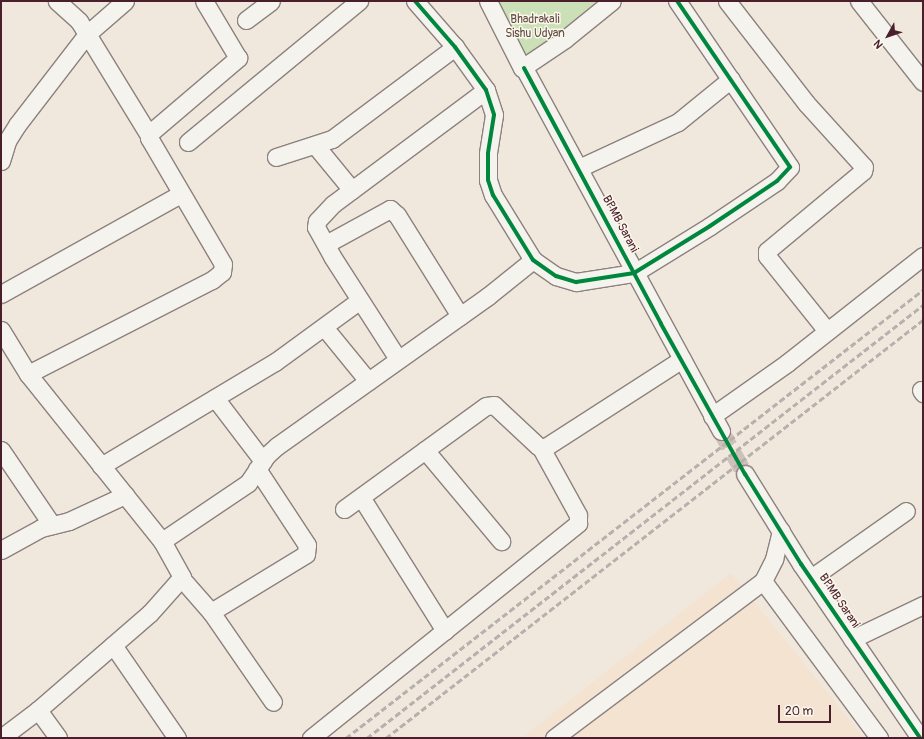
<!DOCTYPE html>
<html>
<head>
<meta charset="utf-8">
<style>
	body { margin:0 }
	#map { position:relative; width:924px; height:739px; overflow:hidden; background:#f0e8dd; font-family:Pangolin,sans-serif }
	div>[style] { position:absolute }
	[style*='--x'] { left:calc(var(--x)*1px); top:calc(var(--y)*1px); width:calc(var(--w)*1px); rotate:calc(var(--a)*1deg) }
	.built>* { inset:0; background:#f3e3d0 }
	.green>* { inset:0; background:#cbe0b7 }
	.minor-tunnel>* { height:17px; margin-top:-8.5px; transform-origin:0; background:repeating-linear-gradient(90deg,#cfc0b9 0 17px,transparent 0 25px) }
	.roads { filter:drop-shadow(1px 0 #8d817e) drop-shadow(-1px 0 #8d817e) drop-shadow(0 1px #8d817e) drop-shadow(0 -1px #8d817e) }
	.minor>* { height:17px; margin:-8.5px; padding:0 8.5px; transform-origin:8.5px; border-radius:8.5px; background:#f5f3ee }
	.rail>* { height:3px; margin-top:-1.5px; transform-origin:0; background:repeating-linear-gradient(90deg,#b7b1ae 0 6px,transparent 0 9px) }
	.cycleway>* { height:4px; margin:-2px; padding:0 2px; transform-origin:2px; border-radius:2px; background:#00873e }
	span { translate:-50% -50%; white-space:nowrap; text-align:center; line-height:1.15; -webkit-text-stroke:3px #fbf7ec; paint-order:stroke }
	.park-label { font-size:12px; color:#634e46 }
	.street-label { font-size:12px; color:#4a1f2b }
	.frame { position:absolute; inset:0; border:2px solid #4a1f2b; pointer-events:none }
	.north { position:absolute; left:868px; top:16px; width:40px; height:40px; -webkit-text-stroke:3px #fbf7ec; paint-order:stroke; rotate:230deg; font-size:11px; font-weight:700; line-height:16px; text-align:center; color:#4a1f2b }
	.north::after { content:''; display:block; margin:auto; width:14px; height:18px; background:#4a1f2b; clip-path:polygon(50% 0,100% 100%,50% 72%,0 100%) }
	.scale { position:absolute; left:778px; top:705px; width:53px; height:18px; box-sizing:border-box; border:2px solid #4a1f2b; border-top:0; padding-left:5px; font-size:12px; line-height:14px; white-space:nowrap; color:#4a1f2b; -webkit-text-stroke:3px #fbf7ec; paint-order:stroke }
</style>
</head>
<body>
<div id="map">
	<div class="built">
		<div style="clip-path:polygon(731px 573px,864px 738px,522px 738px)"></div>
	</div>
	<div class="green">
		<div style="clip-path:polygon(492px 1px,611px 1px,526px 67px)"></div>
	</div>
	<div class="minor-tunnel">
		<div style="--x:721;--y:431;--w:49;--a:60.8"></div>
	</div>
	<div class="roads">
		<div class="minor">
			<div style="--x:125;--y:1;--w:50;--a:139"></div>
			<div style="--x:87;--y:34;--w:119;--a:58.5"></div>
			<div style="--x:415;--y:1;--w:61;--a:49"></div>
			<div style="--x:455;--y:47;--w:53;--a:54.2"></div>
			<div style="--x:486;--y:90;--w:26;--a:72"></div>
			<div style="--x:494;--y:115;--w:39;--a:99"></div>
			<div style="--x:488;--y:154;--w:26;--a:90"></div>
			<div style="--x:488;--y:180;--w:16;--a:72"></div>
			<div style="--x:493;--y:195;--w:76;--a:58.4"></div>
			<div style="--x:533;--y:260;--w:28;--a:35"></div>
			<div style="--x:556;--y:276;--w:21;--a:17"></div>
			<div style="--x:576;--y:282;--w:59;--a:-8.8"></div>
			<div style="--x:634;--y:273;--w:89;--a:-31.7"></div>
			<div style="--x:710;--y:226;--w:81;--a:-33.9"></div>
			<div style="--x:777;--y:181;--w:19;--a:-47"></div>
			<div style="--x:790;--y:167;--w:201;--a:-124.2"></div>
			<div style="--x:488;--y:1;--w:75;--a:63.1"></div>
			<div style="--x:522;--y:68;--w:52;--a:-34"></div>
			<div style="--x:565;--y:39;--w:60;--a:-39"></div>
			<div style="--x:727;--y:1;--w:129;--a:52.2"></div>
			<div style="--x:806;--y:103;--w:86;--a:47.8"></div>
			<div style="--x:864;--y:167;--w:4;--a:104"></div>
			<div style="--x:863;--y:171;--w:125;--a:140.2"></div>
			<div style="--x:767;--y:251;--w:5;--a:90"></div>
			<div style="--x:767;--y:256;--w:96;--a:51.3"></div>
			<div style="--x:859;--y:1;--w:103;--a:51.7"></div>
			<div style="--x:246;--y:20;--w:31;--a:-37"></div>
			<div style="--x:524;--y:68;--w:413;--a:61.5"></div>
			<div style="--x:188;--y:142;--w:222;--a:-39.5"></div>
			<div style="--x:315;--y:145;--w:58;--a:50.6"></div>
			<div style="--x:276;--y:157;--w:59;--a:-17.8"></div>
			<div style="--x:332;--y:139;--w:154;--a:-36.8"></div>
			<div style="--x:1;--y:161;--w:21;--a:-73"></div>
			<div style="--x:7;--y:141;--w:19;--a:-58"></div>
			<div style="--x:17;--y:125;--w:115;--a:-52.4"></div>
			<div style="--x:87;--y:34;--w:15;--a:-122"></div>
			<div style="--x:79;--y:21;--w:30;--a:-138"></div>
			<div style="--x:579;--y:168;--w:109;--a:-24.9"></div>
			<div style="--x:678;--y:122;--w:68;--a:-39.1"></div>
			<div style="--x:326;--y:244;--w:73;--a:-28.7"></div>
			<div style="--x:390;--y:209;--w:9;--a:41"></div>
			<div style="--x:397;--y:215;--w:119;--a:58"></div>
			<div style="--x:1;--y:294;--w:206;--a:-29.1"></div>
			<div style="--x:324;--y:327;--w:70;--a:50.8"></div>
			<div style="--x:1;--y:330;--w:52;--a:58.5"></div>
			<div style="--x:28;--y:374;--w:214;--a:51.3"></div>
			<div style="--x:162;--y:541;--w:41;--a:60.9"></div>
			<div style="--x:182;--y:577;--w:48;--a:131.6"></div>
			<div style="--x:150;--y:613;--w:148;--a:139.1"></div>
			<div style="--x:38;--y:710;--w:46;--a:142.9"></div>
			<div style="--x:398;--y:359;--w:122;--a:-122.7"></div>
			<div style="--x:332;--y:256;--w:33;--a:-119"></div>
			<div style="--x:316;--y:227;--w:6;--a:-81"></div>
			<div style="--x:317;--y:221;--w:23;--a:-47"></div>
			<div style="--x:333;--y:204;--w:191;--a:-36.7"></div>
			<div style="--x:28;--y:374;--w:207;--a:-27.1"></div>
			<div style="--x:212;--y:280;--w:13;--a:-39"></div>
			<div style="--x:222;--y:272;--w:8;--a:-83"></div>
			<div style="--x:223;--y:264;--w:146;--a:-120.4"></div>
			<div style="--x:149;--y:138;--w:5;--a:-79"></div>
			<div style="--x:150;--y:133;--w:116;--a:-40.4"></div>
			<div style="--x:238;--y:58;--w:66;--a:-120.8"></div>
			<div style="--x:921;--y:390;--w:4;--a:56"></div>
			<div style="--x:215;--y:398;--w:79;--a:52.7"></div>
			<div style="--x:712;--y:416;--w:92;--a:-35.2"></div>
			<div style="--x:787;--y:363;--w:173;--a:-38.2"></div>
			<div style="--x:1;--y:450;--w:91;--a:55.8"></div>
			<div style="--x:425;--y:450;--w:119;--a:50.1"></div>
			<div style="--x:101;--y:466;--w:203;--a:-30.9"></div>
			<div style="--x:275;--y:362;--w:105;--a:-36.1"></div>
			<div style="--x:745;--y:474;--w:106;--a:58.1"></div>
			<div style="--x:801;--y:564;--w:211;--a:55.6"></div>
			<div style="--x:361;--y:497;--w:158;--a:57.9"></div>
			<div style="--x:344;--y:509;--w:175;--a:-36"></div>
			<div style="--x:486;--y:406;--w:8;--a:-7"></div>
			<div style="--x:494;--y:405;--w:60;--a:43"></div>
			<div style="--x:538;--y:446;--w:6;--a:18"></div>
			<div style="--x:544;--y:448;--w:164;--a:-32.8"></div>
			<div style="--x:162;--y:541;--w:104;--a:-34"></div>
			<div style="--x:248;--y:483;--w:34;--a:-56"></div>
			<div style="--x:267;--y:455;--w:13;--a:-42"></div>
			<div style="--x:277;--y:446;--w:259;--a:-35.4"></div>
			<div style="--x:488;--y:296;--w:58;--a:-38.7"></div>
			<div style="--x:1;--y:550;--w:46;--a:-28.8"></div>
			<div style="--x:41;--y:528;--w:29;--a:-14"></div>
			<div style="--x:69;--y:521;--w:62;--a:-24.9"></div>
			<div style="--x:811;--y:578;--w:116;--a:-35.2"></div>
			<div style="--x:182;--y:579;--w:44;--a:48.7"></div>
			<div style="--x:211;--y:612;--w:111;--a:-31.4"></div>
			<div style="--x:306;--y:554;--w:9;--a:-84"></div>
			<div style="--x:307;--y:545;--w:91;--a:-123.3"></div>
			<div style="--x:763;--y:581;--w:25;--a:-63"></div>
			<div style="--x:774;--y:559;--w:29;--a:-76"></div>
			<div style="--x:211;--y:612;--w:109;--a:55.4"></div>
			<div style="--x:852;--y:639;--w:79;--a:-25.6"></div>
			<div style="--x:113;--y:645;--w:113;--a:55.5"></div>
			<div style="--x:38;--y:710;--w:34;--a:54"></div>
			<div style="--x:311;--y:738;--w:343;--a:-38.8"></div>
			<div style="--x:578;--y:523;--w:8;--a:-90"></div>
			<div style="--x:578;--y:515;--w:77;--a:-118.9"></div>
			<div style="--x:554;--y:738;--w:261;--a:-36.9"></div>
			<div style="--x:763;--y:581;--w:195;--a:53.5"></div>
		</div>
	</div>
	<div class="rail">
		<div style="--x:346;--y:738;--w:731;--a:-37.83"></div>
		<div style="--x:367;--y:738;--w:705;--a:-37.91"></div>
		<div style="--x:386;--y:738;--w:681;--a:-37.9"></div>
	</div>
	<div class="cycleway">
		<div style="--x:415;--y:1;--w:61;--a:49"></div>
		<div style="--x:455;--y:47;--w:53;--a:54.2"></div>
		<div style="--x:486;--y:90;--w:26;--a:72"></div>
		<div style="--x:494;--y:115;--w:39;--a:99"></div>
		<div style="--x:488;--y:154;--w:26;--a:90"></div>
		<div style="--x:488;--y:180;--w:16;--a:72"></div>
		<div style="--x:493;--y:195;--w:76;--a:58.4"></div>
		<div style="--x:533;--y:260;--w:28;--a:35"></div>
		<div style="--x:556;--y:276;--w:21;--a:17"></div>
		<div style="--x:576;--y:282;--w:59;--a:-8.8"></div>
		<div style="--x:634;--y:273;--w:89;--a:-31.7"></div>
		<div style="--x:710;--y:226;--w:81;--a:-33.9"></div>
		<div style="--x:777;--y:181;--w:19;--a:-47"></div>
		<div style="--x:790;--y:167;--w:201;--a:-124.2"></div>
		<div style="--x:524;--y:68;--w:290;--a:61.8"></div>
		<div style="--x:661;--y:324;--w:172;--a:60.8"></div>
		<div style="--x:745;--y:474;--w:106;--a:58.1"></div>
		<div style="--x:801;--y:564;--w:211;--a:55.6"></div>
	</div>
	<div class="park-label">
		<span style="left:535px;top:27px">Bhadrakali<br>Sishu Udyan</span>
	</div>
	<div class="street-label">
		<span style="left:620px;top:224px;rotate:62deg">BPMB Sarani</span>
		<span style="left:839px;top:601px;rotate:56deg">BPMB Sarani</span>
	</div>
	<div class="frame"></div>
	<div class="north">N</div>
	<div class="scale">20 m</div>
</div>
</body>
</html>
